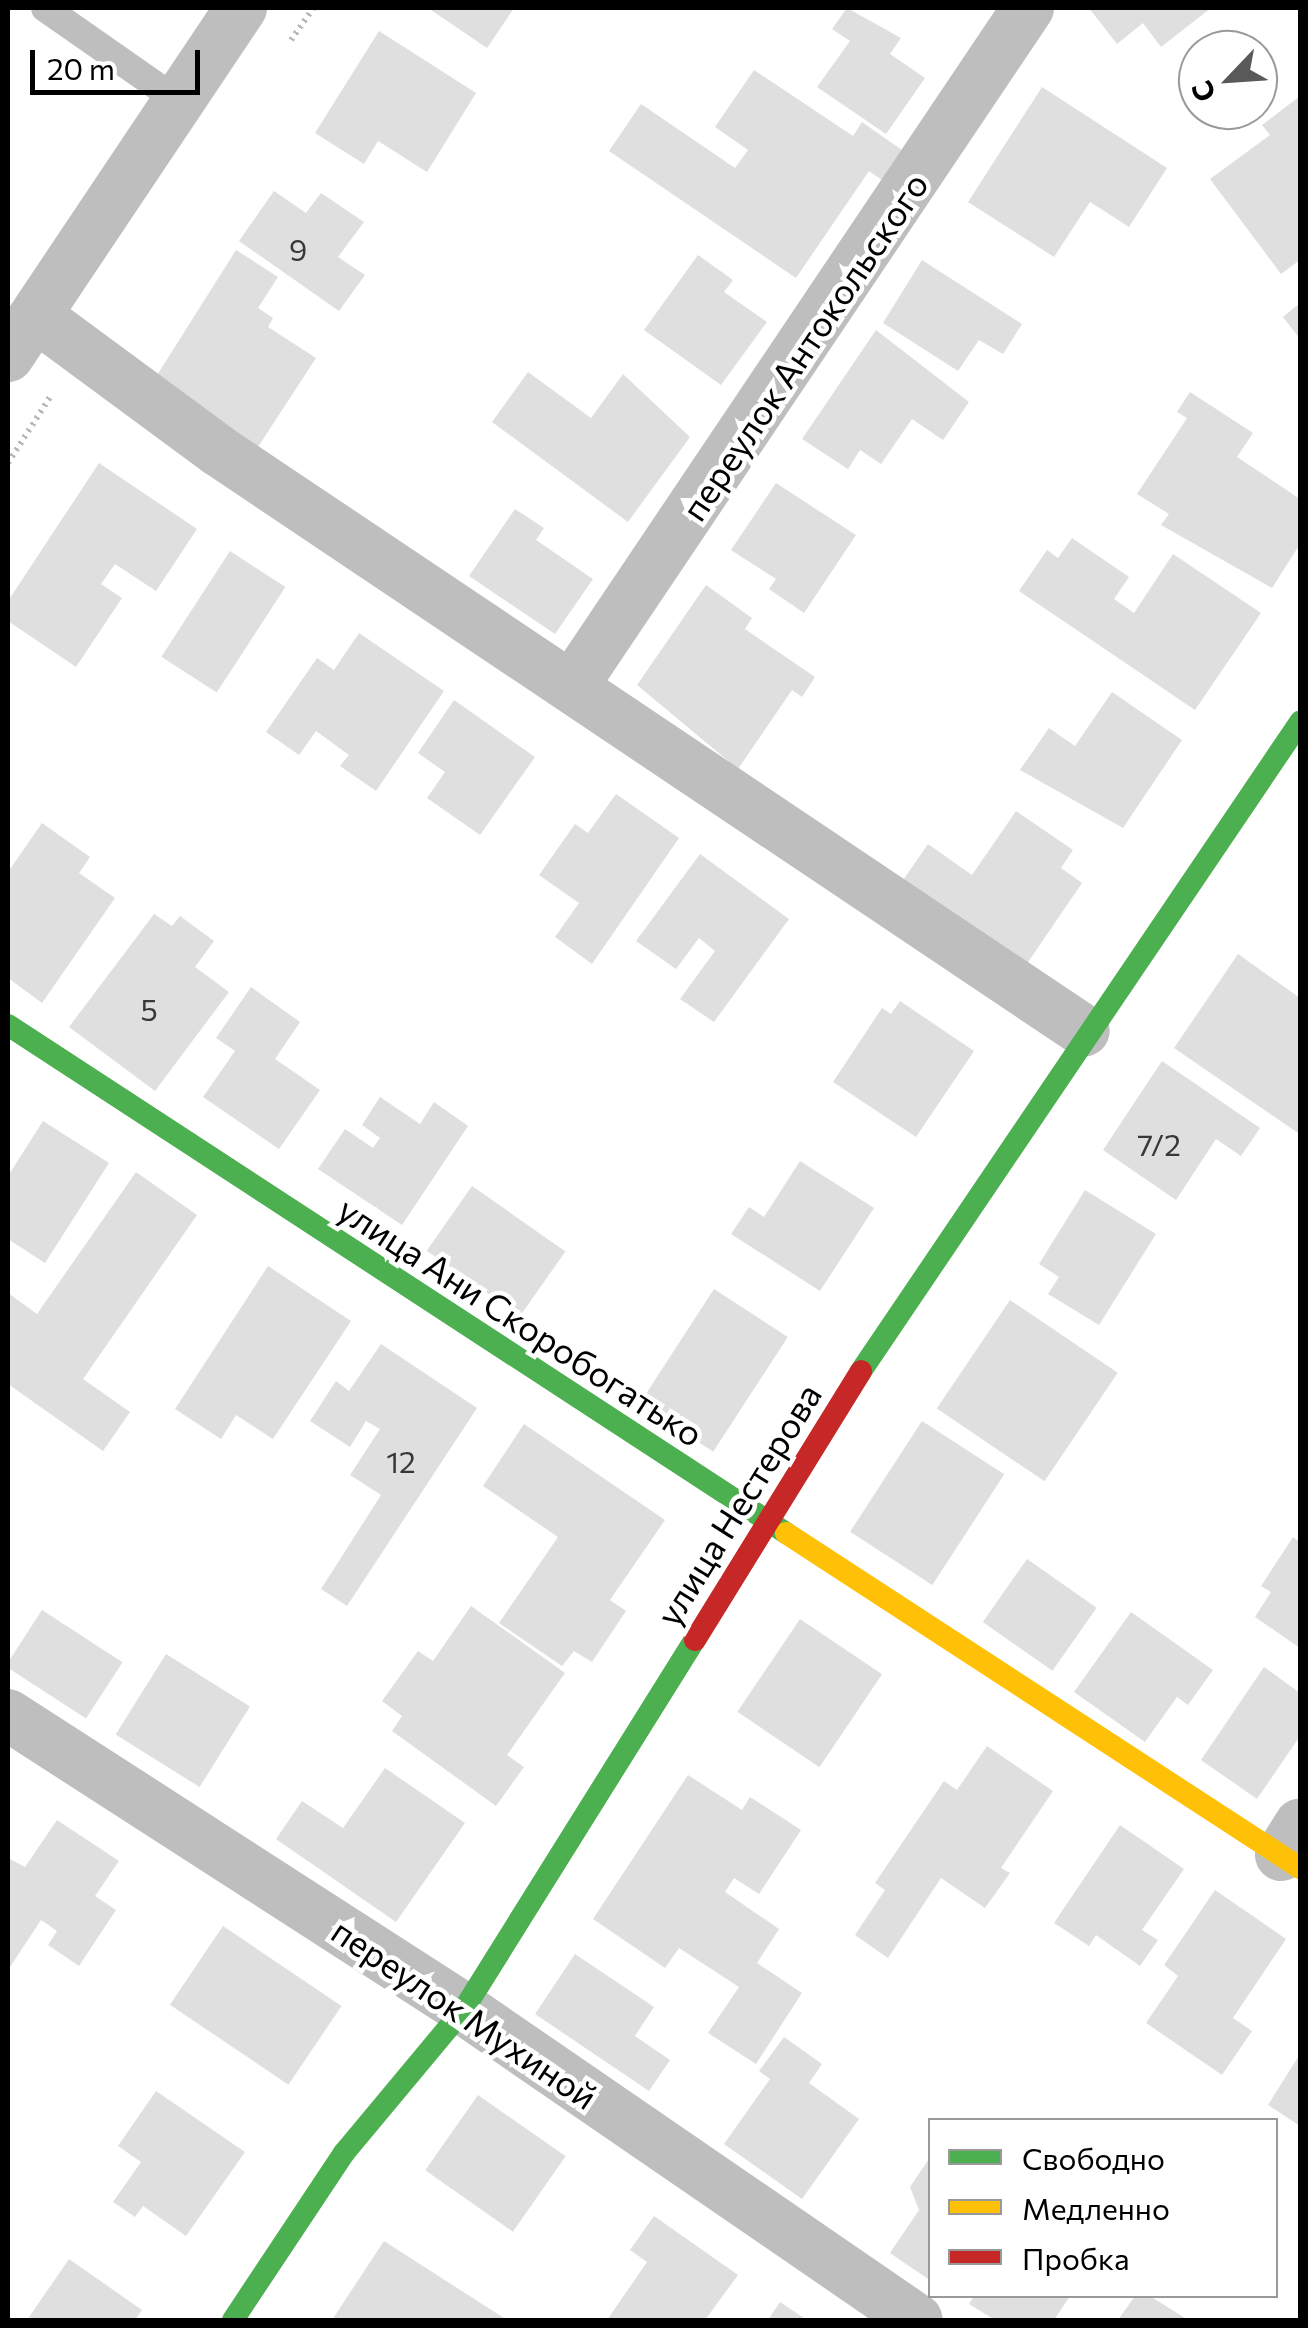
<!DOCTYPE html>
<html>
<head>
<meta charset="utf-8">
<style>
	body { margin:0 }
	#map { position:relative; width:1308px; height:2328px; overflow:hidden; background:#fff; font-family:Commissioner,sans-serif }
	div>[style] { position:absolute }
	[style*='--x'] { left:calc(var(--x)*1px); top:calc(var(--y)*1px); width:calc(var(--w)*1px); rotate:calc(var(--a)*1deg) }
	.building>* { inset:0; background:#dfdfdf; transform-origin:0 0 }
	.path>* { height:6px; margin-top:-3px; transform-origin:0; background:repeating-linear-gradient(90deg,#b9b9b9 0 2.5px,transparent 0 7.5px) }
	.lane>* { height:28px; margin:-14px; padding:0 14px; transform-origin:14px; border-radius:14px; background:#bebebe }
	.street>* { height:52px; margin:-26px; padding:0 26px; transform-origin:26px; border-radius:26px; background:#bebebe }
	.fast>* { height:22px; margin:-11px; padding:0 11px; transform-origin:11px; border-radius:11px; background:#4caf50 }
	.slow>* { height:22px; margin:-11px; padding:0 11px; transform-origin:11px; border-radius:11px; background:#ffc107 }
	.jam>* { height:22px; margin:-11px; padding:0 11px; transform-origin:11px; border-radius:11px; background:#c62828 }
	span { translate:-50% -50%; white-space:nowrap; text-align:center; line-height:1.15; -webkit-text-stroke:9px #fff; paint-order:stroke }
	.number-label { font-size:30px; color:#383838 }
	.number-label span { -webkit-text-stroke-width:0 }
	.street-label { font-size:35px; color:#000 }
	.frame { position:absolute; inset:0; border:10px solid #000; pointer-events:none }
	.legend { position:absolute; left:928px; top:2118px; width:350px; height:180px; box-sizing:border-box; background:#fff; border:2px solid #999; margin:0; padding:12px 18px; list-style:none; font-size:30px; color:#000 }
	.legend li { display:flex; align-items:center; gap:20px; height:50px }
	.legend b { width:50px; border:2px solid #999 }
	.north { position:absolute; left:1178px; top:30px; width:100px; height:100px; box-sizing:border-box; background:#fff; border:2px solid #999; border-radius:50%; rotate:245deg; font-size:28px; font-weight:700; line-height:40px; text-align:center; color:#000 }
	.north::after { content:''; display:block; margin:auto; width:35px; height:45px; background:#595959; clip-path:polygon(50% 0,100% 100%,50% 72%,0 100%) }
	.scale { position:absolute; left:30px; top:50px; width:170px; height:45px; box-sizing:border-box; border:5px solid #000; border-top:0; padding-left:12px; font-size:30px; line-height:35px; white-space:nowrap; color:#000; -webkit-text-stroke:8px #fff; paint-order:stroke }
</style>
</head>
<body>
<div id="map">
	<div class="building">
		<div style="clip-path:polygon(428px 8px,514px 8px,487px 48px)"></div>
		<div style="clip-path:polygon(847px 8px,901px 38px,890px 54px,925px 78px,886px 134px,817px 87px,850px 41px,832px 29px)"></div>
		<div style="clip-path:polygon(1089px 8px,1211px 8px,1161px 47px,1143px 23px,1117px 44px)"></div>
		<div style="clip-path:polygon(379px 31px,476px 93px,427px 172px,378px 141px,364px 164px,315px 133px)"></div>
		<div style="clip-path:polygon(754px 70px,853px 136px,862px 122px,902px 150px,882px 180px,869px 171px,796px 278px,609px 151px,641px 104px,735px 168px,748px 150px,715px 127px)"></div>
		<div style="clip-path:polygon(1042px 87px,1167px 168px,1129px 227px,1090px 202px,1054px 257px,968px 202px)"></div>
		<div style="clip-path:polygon(1300px 96px,1300px 260px,1281px 274px,1210px 179px,1270px 135px,1262px 125px)"></div>
		<div style="clip-path:polygon(274px 191px,306px 213px,321px 193px,364px 222px,338px 257px,365px 275px,339px 311px,239px 241px)"></div>
		<div style="clip-path:polygon(236px 250px,278px 277px,258px 308px,273px 318px,268px 327px,316px 358px,258px 447px,154px 380px)"></div>
		<div style="clip-path:polygon(698px 255px,733px 280px,724px 292px,767px 322px,721px 385px,644px 330px)"></div>
		<div style="clip-path:polygon(922px 260px,1022px 324px,1003px 354px,979px 340px,958px 371px,883px 323px)"></div>
		<div style="clip-path:polygon(1300px 303px,1300px 339px,1283px 317px)"></div>
		<div style="clip-path:polygon(876px 330px,969px 402px,943px 440px,912px 419px,881px 464px,860px 450px,848px 469px,802px 439px)"></div>
		<div style="clip-path:polygon(528px 372px,591px 418px,623px 374px,690px 437px,628px 522px,492px 422px)"></div>
		<div style="clip-path:polygon(1190px 392px,1253px 433px,1237px 457px,1300px 499px,1300px 544px,1272px 588px,1161px 525px,1169px 514px,1137px 494px,1187px 418px,1177px 412px)"></div>
		<div style="clip-path:polygon(99px 463px,197px 529px,156px 591px,115px 564px,101px 584px,122px 598px,76px 667px,8px 621px,8px 601px)"></div>
		<div style="clip-path:polygon(776px 483px,856px 535px,804px 613px,769px 589px,776px 579px,731px 550px)"></div>
		<div style="clip-path:polygon(515px 509px,544px 528px,536px 540px,593px 579px,555px 634px,469px 576px)"></div>
		<div style="clip-path:polygon(1072px 538px,1129px 577px,1114px 599px,1134px 613px,1173px 554px,1261px 613px,1195px 710px,1019px 591px,1047px 550px,1058px 558px)"></div>
		<div style="left:230px;top:551px;width:66px;height:126px;rotate:33deg"></div>
		<div style="clip-path:polygon(706px 585px,752px 618px,745px 629px,815px 677px,802px 697px,792px 690px,738px 769px,637px 685px)"></div>
		<div style="clip-path:polygon(359px 633px,444px 691px,376px 791px,340px 766px,349px 755px,316px 731px,299px 755px,266px 732px,317px 658px,334px 670px)"></div>
		<div style="clip-path:polygon(1112px 692px,1182px 740px,1123px 828px,1020px 770px,1049px 728px,1075px 746px)"></div>
		<div style="clip-path:polygon(454px 700px,535px 757px,480px 835px,427px 798px,445px 772px,418px 753px)"></div>
		<div style="clip-path:polygon(616px 794px,679px 838px,592px 964px,555px 937px,579px 903px,539px 875px,575px 824px,588px 833px)"></div>
		<div style="clip-path:polygon(1016px 811px,1073px 850px,1061px 868px,1082px 883px,1022px 971px,899px 886px,928px 844px,972px 875px)"></div>
		<div style="clip-path:polygon(42px 823px,90px 857px,79px 873px,115px 898px,42px 1003px,8px 978px,8px 872px)"></div>
		<div style="clip-path:polygon(700px 854px,789px 919px,714px 1022px,680px 999px,715px 951px,699px 938px,676px 969px,636px 941px)"></div>
		<div style="clip-path:polygon(154px 914px,172px 926px,180px 916px,214px 941px,195px 967px,229px 992px,155px 1091px,69px 1027px)"></div>
		<div style="clip-path:polygon(1238px 954px,1300px 998px,1298px 1133px,1174px 1048px)"></div>
		<div style="clip-path:polygon(251px 987px,300px 1022px,275px 1059px,320px 1090px,279px 1149px,203px 1097px,235px 1051px,216px 1038px)"></div>
		<div style="clip-path:polygon(900px 1001px,974px 1051px,916px 1137px,833px 1082px,882px 1008px,891px 1014px)"></div>
		<div style="clip-path:polygon(1162px 1061px,1260px 1128px,1241px 1156px,1216px 1139px,1176px 1200px,1103px 1150px)"></div>
		<div style="clip-path:polygon(380px 1097px,420px 1124px,434px 1102px,468px 1126px,402px 1225px,318px 1169px,345px 1129px,373px 1148px,380px 1138px,362px 1125px)"></div>
		<div style="clip-path:polygon(43px 1121px,109px 1163px,45px 1263px,8px 1239px,8px 1176px)"></div>
		<div style="clip-path:polygon(800px 1161px,874px 1208px,820px 1291px,731px 1234px,749px 1207px,764px 1217px)"></div>
		<div style="clip-path:polygon(136px 1172px,197px 1215px,83px 1379px,130px 1412px,103px 1451px,8px 1384px,8px 1293px,37px 1314px)"></div>
		<div style="left:472px;top:1186px;width:114px;height:79px;rotate:35deg"></div>
		<div style="clip-path:polygon(1085px 1190px,1156px 1234px,1099px 1325px,1048px 1294px,1059px 1277px,1039px 1264px)"></div>
		<div style="clip-path:polygon(268px 1266px,351px 1321px,273px 1439px,236px 1415px,221px 1439px,175px 1409px)"></div>
		<div style="left:714px;top:1289px;width:88px;height:137px;rotate:33deg"></div>
		<div style="left:1010px;top:1300px;width:130px;height:131px;rotate:34deg"></div>
		<div style="clip-path:polygon(381px 1344px,477px 1408px,347px 1606px,321px 1589px,381px 1495px,350px 1475px,380px 1429px,366px 1421px,350px 1447px,310px 1421px,336px 1381px,349px 1391px)"></div>
		<div style="left:922px;top:1421px;width:98px;height:132px;rotate:33deg"></div>
		<div style="clip-path:polygon(524px 1424px,665px 1520px,610px 1600px,626px 1611px,592px 1662px,574px 1651px,562px 1666px,499px 1623px,558px 1537px,483px 1486px)"></div>
		<div style="clip-path:polygon(1293px 1537px,1300px 1542px,1300px 1648px,1255px 1617px,1271px 1592px,1261px 1586px)"></div>
		<div style="left:1027px;top:1559px;width:85px;height:77px;rotate:35deg"></div>
		<div style="clip-path:polygon(471px 1606px,565px 1673px,507px 1755px,524px 1767px,496px 1806px,392px 1731px,402px 1716px,382px 1701px,418px 1651px,433px 1661px)"></div>
		<div style="left:42px;top:1610px;width:96px;height:67px;rotate:33deg"></div>
		<div style="clip-path:polygon(1131px 1612px,1213px 1670px,1188px 1705px,1177px 1697px,1145px 1742px,1074px 1692px)"></div>
		<div style="left:800px;top:1619px;width:99px;height:112px;rotate:34deg"></div>
		<div style="left:166px;top:1654px;width:99px;height:95px;rotate:32deg"></div>
		<div style="clip-path:polygon(1264px 1667px,1300px 1693px,1300px 1736px,1257px 1799px,1201px 1760px)"></div>
		<div style="clip-path:polygon(987px 1746px,1053px 1791px,1001px 1868px,1010px 1873px,985px 1908px,941px 1878px,888px 1958px,855px 1935px,885px 1890px,875px 1883px,944px 1781px,957px 1790px)"></div>
		<div style="clip-path:polygon(385px 1768px,465px 1823px,396px 1922px,276px 1839px,302px 1801px,343px 1828px)"></div>
		<div style="clip-path:polygon(688px 1775px,742px 1810px,750px 1797px,801px 1830px,759px 1894px,734px 1878px,725px 1892px,779px 1929px,757px 1963px,802px 1993px,756px 2064px,708px 2033px,739px 1987px,679px 1948px,665px 1968px,593px 1919px)"></div>
		<div style="clip-path:polygon(57px 1820px,119px 1861px,95px 1896px,116px 1910px,79px 1966px,48px 1945px,57px 1931px,41px 1920px,8px 1970px,8px 1858px,25px 1867px)"></div>
		<div style="clip-path:polygon(1120px 1825px,1184px 1869px,1142px 1930px,1158px 1940px,1140px 1966px,1096px 1935px,1089px 1946px,1054px 1923px)"></div>
		<div style="clip-path:polygon(1215px 1890px,1286px 1939px,1233px 2018px,1252px 2031px,1222px 2075px,1146px 2023px,1178px 1976px,1164px 1965px)"></div>
		<div style="left:223px;top:1926px;width:143px;height:95px;rotate:34deg"></div>
		<div style="clip-path:polygon(575px 1954px,654px 2007px,635px 2036px,670px 2060px,649px 2091px,535px 2014px)"></div>
		<div style="clip-path:polygon(784px 2037px,822px 2064px,809px 2083px,859px 2119px,802px 2199px,724px 2144px,770px 2079px,759px 2071px)"></div>
		<div style="clip-path:polygon(1300px 2054px,1300px 2126px,1268px 2105px)"></div>
		<div style="clip-path:polygon(156px 2091px,245px 2152px,186px 2236px,143px 2206px,135px 2217px,113px 2202px,141px 2162px,118px 2146px)"></div>
		<div style="left:478px;top:2095px;width:107px;height:92px;rotate:35deg"></div>
		<div style="clip-path:polygon(931px 2156px,931px 2281px,890px 2253px,919px 2210px,910px 2187px)"></div>
		<div style="clip-path:polygon(654px 2216px,738px 2275px,705px 2320px,607px 2320px,647px 2262px,630px 2250px)"></div>
		<div style="clip-path:polygon(384px 2241px,507px 2320px,332px 2320px)"></div>
		<div style="clip-path:polygon(69px 2259px,142px 2310px,135px 2320px,27px 2320px)"></div>
		<div style="clip-path:polygon(974px 2296px,1070px 2296px,1054px 2320px,995px 2320px,969px 2304px)"></div>
		<div style="clip-path:polygon(1135px 2296px,1150px 2296px,1188px 2320px,1118px 2320px)"></div>
		<div style="clip-path:polygon(780px 2302px,807px 2320px,768px 2320px)"></div>
	</div>
	<div class="path">
		<div style="--x:291;--y:40;--w:39;--a:-55"></div>
		<div style="--x:8;--y:463;--w:82;--a:-57.5"></div>
	</div>
	<div class="lane">
		<div style="--x:45;--y:8;--w:161;--a:34.9"></div>
	</div>
	<div class="street">
		<div style="--x:36;--y:316;--w:227;--a:36.4"></div>
		<div style="--x:219;--y:451;--w:1041;--a:33.84"></div>
		<div style="--x:8;--y:356;--w:419;--a:-56.2"></div>
		<div style="--x:575;--y:682;--w:812;--a:-56.09"></div>
		<div style="--x:8;--y:1715;--w:543;--a:32.81"></div>
		<div style="--x:464;--y:2009;--w:549;--a:34.47"></div>
		<div style="--x:1281;--y:1855;--w:36;--a:-58"></div>
	</div>
	<div class="fast">
		<div style="--x:8;--y:1025;--w:929;--a:33.14"></div>
		<div style="--x:861;--y:1371;--w:784;--a:-55.92"></div>
		<div style="--x:233;--y:2320;--w:201;--a:-56.4"></div>
		<div style="--x:344;--y:2153;--w:187;--a:-50.2"></div>
		<div style="--x:464;--y:2009;--w:435;--a:-58"></div>
	</div>
	<div class="slow">
		<div style="--x:786;--y:1533;--w:614;--a:33.09"></div>
	</div>
	<div class="jam">
		<div style="--x:695;--y:1640;--w:316;--a:-58.3"></div>
	</div>
	<div class="number-label">
		<span style="left:298px;top:249px">9</span>
		<span style="left:149px;top:1009px">5</span>
		<span style="left:1159px;top:1144px">7/2</span>
		<span style="left:401px;top:1461px">12</span>
	</div>
	<div class="street-label">
		<span style="left:804px;top:346px;rotate:-56deg">переулок Антокольского</span>
		<span style="left:521px;top:1321px;rotate:33deg">улица Ани Скоробогатько</span>
		<span style="left:738px;top:1504px;rotate:-58deg">улица Нестерова</span>
		<span style="left:465px;top:2013px;rotate:34deg">переулок Мухиной</span>
	</div>
	<div class="frame"></div>
	<ul class="legend">
	<li><b style="height:12px;background:#4caf50"></b>Свободно</li>
	<li><b style="height:12px;background:#ffc107"></b>Медленно</li>
	<li><b style="height:12px;background:#c62828"></b>Пробка</li>
	</ul>
	<div class="north">С</div>
	<div class="scale">20 m</div>
</div>
</body>
</html>
